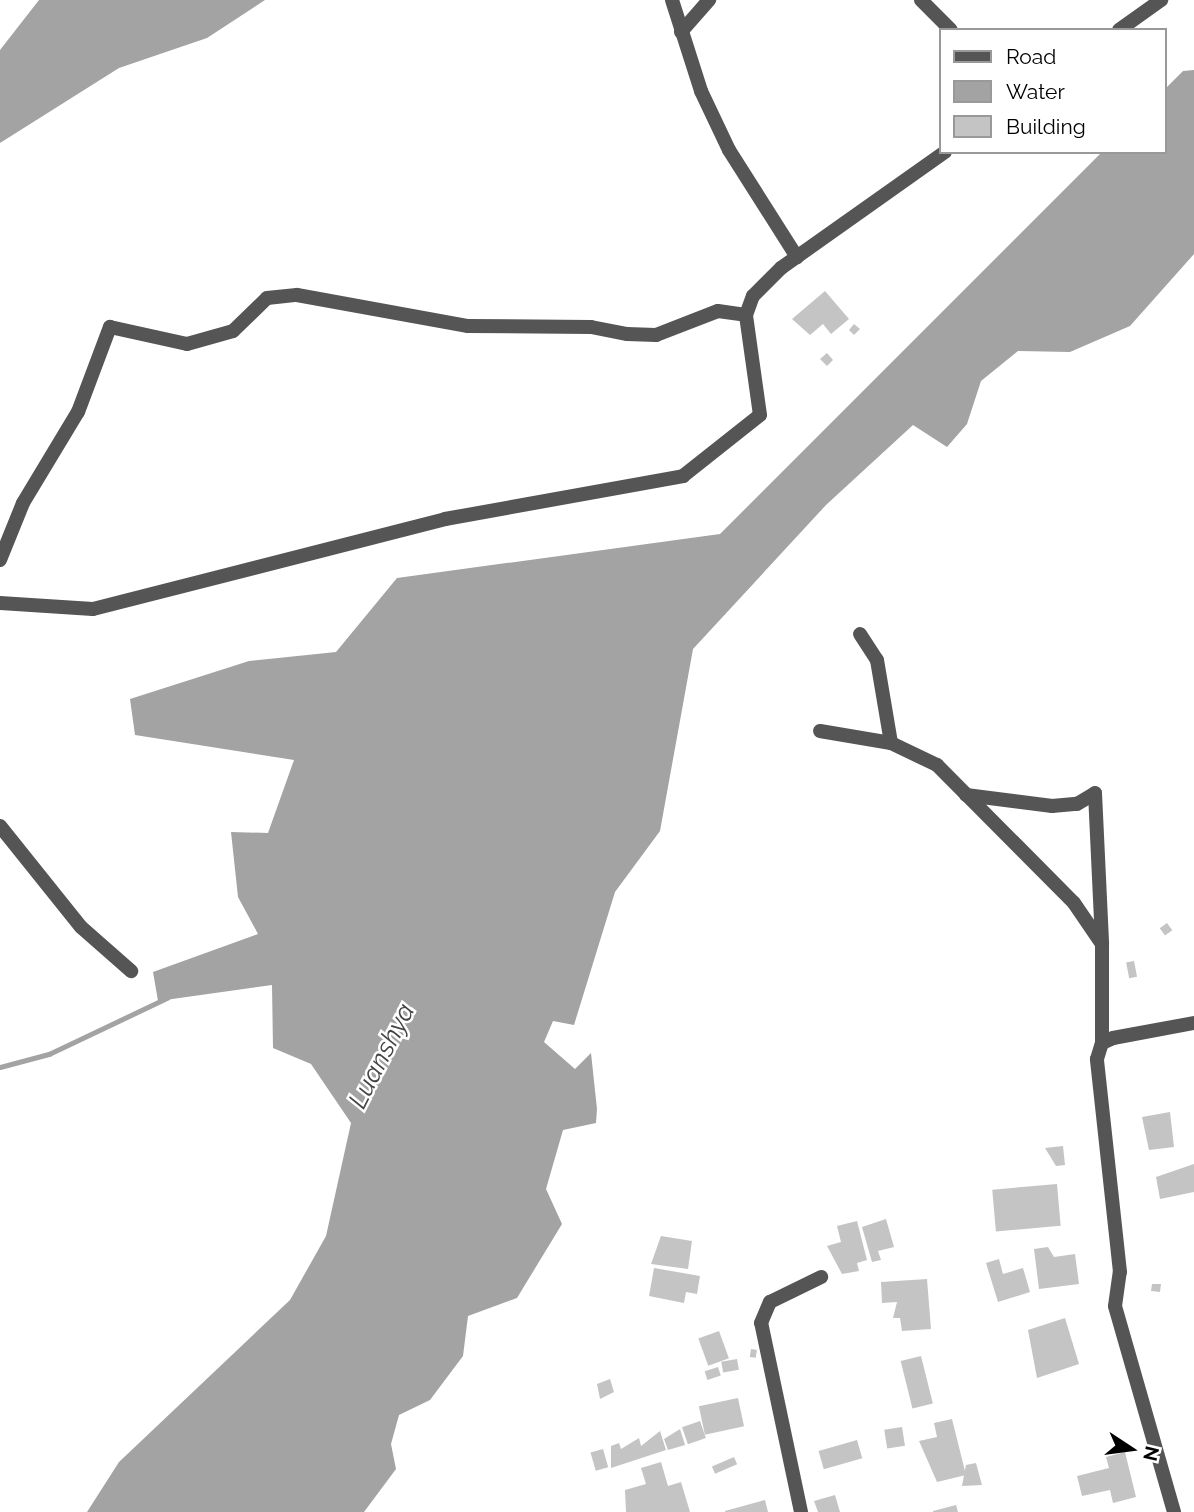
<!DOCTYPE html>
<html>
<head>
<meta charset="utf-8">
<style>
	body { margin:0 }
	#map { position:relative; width:1194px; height:1512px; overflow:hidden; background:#fff; font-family:Raleway,sans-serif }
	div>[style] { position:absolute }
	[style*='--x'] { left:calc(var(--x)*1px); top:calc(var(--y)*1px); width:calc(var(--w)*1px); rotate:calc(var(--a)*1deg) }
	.water>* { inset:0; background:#a3a3a3 }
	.stream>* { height:4.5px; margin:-2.25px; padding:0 2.25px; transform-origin:2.25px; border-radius:2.25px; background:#a3a3a3 }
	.building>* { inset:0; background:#c4c4c4; transform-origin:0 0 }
	.street>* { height:14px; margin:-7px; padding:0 7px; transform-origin:7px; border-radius:7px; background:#555 }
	span { translate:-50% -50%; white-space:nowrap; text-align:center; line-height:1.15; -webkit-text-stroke:5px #fff; paint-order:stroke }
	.water-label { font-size:26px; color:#444; font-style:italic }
	.legend { position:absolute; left:939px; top:28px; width:228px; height:126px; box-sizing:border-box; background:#fff; border:2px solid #999; margin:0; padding:9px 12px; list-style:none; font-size:21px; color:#000 }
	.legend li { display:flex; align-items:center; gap:14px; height:35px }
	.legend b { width:35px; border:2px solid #999 }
	.north { position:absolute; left:1096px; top:1414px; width:70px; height:70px; -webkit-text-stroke:5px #fff; paint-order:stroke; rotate:103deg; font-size:19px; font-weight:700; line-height:28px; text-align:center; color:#000 }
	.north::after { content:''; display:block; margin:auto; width:24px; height:32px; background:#000; clip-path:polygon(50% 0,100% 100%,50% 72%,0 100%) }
</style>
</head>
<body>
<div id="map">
	<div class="water">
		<div style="clip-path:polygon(39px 0,265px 0,207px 38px,119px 68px,0 143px,0 50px)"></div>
		<div style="clip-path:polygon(1194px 70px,1194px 254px,1130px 326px,1070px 352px,1018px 351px,981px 381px,967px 424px,947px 447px,913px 425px,826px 505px,693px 649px,660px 831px,615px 892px,574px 1025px,553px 1021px,544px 1042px,575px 1069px,591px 1053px,597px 1109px,596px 1123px,563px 1130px,546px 1189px,562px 1224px,517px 1298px,468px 1316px,463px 1356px,430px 1400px,399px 1415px,391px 1444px,396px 1469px,364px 1512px,87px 1512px,119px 1462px,290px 1300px,326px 1236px,351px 1123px,311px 1064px,273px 1048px,272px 985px,158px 1001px,153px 972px,258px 934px,238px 897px,231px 832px,268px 833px,294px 760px,135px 735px,130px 699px,249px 661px,336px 652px,397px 578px,720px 534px,1102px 152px,1164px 152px,1164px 90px,1183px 71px)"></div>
	</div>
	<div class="stream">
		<div style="--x:0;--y:1067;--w:51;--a:-14.9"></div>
		<div style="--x:49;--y:1054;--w:131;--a:-25.4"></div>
	</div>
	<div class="building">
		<div style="clip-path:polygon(825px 291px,849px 319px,831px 334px,823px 324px,810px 335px,792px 319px)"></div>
		<div style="clip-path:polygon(854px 324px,860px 329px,854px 335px,849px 330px)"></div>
		<div style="clip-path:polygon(827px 353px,833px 360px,827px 366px,820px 359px)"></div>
		<div style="left:1167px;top:923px;width:9px;height:9px;rotate:54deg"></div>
		<div style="left:1134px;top:961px;width:16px;height:8px;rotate:79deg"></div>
		<div style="clip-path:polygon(1170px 1112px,1174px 1147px,1149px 1150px,1142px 1117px)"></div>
		<div style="clip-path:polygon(1063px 1146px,1065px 1165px,1056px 1166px,1045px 1148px)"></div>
		<div style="clip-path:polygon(1194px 1164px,1194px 1192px,1160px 1199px,1156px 1177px)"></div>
		<div style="left:1057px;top:1184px;width:42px;height:65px;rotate:85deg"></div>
		<div style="clip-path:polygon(886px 1219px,894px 1247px,878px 1251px,881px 1260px,872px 1262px,862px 1227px)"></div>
		<div style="clip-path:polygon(857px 1221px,867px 1260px,857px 1263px,859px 1271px,842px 1274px,827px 1246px,841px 1242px,837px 1226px)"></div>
		<div style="clip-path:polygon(661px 1236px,692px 1241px,688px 1269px,651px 1264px)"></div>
		<div style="clip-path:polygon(1048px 1247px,1054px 1257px,1075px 1254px,1079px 1284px,1039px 1289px,1034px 1249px)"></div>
		<div style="clip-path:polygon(999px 1259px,1003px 1274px,1023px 1268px,1030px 1292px,998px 1302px,986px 1263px)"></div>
		<div style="clip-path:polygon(654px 1268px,700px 1276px,697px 1294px,686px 1292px,684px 1303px,649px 1296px)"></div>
		<div style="clip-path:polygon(927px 1279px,931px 1329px,902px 1331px,900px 1318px,893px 1318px,897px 1302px,882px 1303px,881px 1282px)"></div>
		<div style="clip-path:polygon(1152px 1284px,1161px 1284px,1160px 1292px,1151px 1291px)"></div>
		<div style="clip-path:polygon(1065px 1318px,1079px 1364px,1037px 1378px,1028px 1330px)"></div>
		<div style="left:719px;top:1331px;width:29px;height:22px;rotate:70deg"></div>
		<div style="left:751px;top:1349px;width:6px;height:8px;rotate:9deg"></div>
		<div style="left:921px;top:1356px;width:49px;height:21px;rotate:76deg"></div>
		<div style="left:737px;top:1359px;width:11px;height:16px;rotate:80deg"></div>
		<div style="left:718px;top:1367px;width:9px;height:14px;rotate:72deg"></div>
		<div style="clip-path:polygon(610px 1379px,614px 1392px,600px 1399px,597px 1384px)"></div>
		<div style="left:738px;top:1398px;width:29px;height:40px;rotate:78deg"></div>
		<div style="clip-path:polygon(952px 1419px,966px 1475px,937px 1482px,919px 1441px,937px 1437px,934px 1423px)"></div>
		<div style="left:700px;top:1421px;width:18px;height:19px;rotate:71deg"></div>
		<div style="left:902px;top:1427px;width:19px;height:18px;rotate:81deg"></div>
		<div style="clip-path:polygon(680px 1429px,685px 1445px,668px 1450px,664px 1439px)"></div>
		<div style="clip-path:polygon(660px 1431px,666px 1450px,611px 1468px,611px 1446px,619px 1443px,621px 1449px,639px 1438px,641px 1446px)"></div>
		<div style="left:857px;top:1440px;width:19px;height:40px;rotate:74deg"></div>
		<div style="left:603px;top:1449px;width:19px;height:13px;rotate:74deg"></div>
		<div style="clip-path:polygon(1125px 1452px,1136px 1497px,1113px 1503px,1110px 1490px,1082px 1496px,1077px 1476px,1109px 1468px,1106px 1457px)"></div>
		<div style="left:734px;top:1457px;width:8px;height:24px;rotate:67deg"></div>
		<div style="clip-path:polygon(661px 1462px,668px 1486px,681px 1482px,690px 1512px,626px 1512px,625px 1490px,646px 1484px,641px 1468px)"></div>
		<div style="clip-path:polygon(976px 1463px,982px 1485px,962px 1486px,966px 1465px)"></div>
		<div style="clip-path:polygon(835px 1495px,840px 1512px,818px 1512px,814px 1501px)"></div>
		<div style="clip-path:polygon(765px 1500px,768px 1512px,725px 1512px,725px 1511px)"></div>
		<div style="clip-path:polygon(956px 1505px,958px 1512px,933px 1512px,933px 1511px)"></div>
	</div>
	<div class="street">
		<div style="--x:672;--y:0;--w:96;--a:72.3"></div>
		<div style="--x:701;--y:91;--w:65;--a:64.6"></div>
		<div style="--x:729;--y:150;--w:127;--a:57.6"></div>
		<div style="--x:921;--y:0;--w:42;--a:45"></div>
		<div style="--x:1119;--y:30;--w:52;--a:-35.5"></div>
		<div style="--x:681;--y:32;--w:43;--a:-48.8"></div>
		<div style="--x:0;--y:560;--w:61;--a:-68"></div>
		<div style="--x:23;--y:503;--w:106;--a:-58.9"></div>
		<div style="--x:78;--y:412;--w:91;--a:-69.4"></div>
		<div style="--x:110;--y:327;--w:79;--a:12.4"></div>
		<div style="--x:187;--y:344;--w:48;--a:-15.8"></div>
		<div style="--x:233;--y:331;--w:47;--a:-44.1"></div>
		<div style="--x:267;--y:298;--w:30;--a:-6"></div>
		<div style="--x:297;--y:295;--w:174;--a:10.3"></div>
		<div style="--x:468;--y:326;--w:123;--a:0.5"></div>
		<div style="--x:591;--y:327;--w:37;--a:11"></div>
		<div style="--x:627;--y:334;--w:29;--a:2"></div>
		<div style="--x:656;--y:335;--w:66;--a:-21.2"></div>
		<div style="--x:718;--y:311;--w:28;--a:8"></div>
		<div style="--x:0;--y:603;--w:93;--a:3.7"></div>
		<div style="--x:93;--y:609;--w:363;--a:-14.3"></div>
		<div style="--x:445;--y:519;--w:242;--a:-10.2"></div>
		<div style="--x:683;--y:476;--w:98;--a:-38.4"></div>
		<div style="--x:760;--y:415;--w:101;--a:-98"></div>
		<div style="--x:746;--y:315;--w:20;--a:-70"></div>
		<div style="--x:753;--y:296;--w:40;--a:-45"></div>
		<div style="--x:781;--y:268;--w:201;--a:-35.3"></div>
		<div style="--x:860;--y:634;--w:31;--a:57"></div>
		<div style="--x:877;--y:660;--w:84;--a:80.4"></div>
		<div style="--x:820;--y:731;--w:72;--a:9.6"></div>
		<div style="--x:891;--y:743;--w:51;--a:25.6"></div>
		<div style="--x:937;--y:765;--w:194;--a:45.2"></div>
		<div style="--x:1074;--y:903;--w:50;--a:55.7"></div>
		<div style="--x:1102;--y:944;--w:99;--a:90"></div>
		<div style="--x:966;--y:795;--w:87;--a:7.3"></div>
		<div style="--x:1052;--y:806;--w:25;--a:-5"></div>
		<div style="--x:1077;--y:804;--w:21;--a:-31"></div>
		<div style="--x:1095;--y:793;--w:150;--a:87.3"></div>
		<div style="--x:0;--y:826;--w:129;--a:51.3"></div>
		<div style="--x:81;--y:927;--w:67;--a:41.3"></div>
		<div style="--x:801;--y:1512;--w:193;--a:-101.9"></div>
		<div style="--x:761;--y:1323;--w:23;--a:-67"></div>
		<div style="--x:770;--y:1302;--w:57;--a:-26.1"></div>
		<div style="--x:1174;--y:1512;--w:214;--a:-106"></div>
		<div style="--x:1115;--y:1306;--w:34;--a:-82"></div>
		<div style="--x:1120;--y:1272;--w:214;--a:-96.2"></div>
		<div style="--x:1097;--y:1059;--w:17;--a:-73"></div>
		<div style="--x:1102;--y:1043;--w:12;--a:-24"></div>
		<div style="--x:1113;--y:1038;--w:82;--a:-10.5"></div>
	</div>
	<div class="water-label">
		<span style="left:382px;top:1056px;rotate:-63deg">Luanshya</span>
	</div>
	<ul class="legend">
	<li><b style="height:9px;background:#555"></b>Road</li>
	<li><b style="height:19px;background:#a3a3a3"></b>Water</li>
	<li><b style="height:19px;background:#c4c4c4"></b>Building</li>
	</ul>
	<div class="north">N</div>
</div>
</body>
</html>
